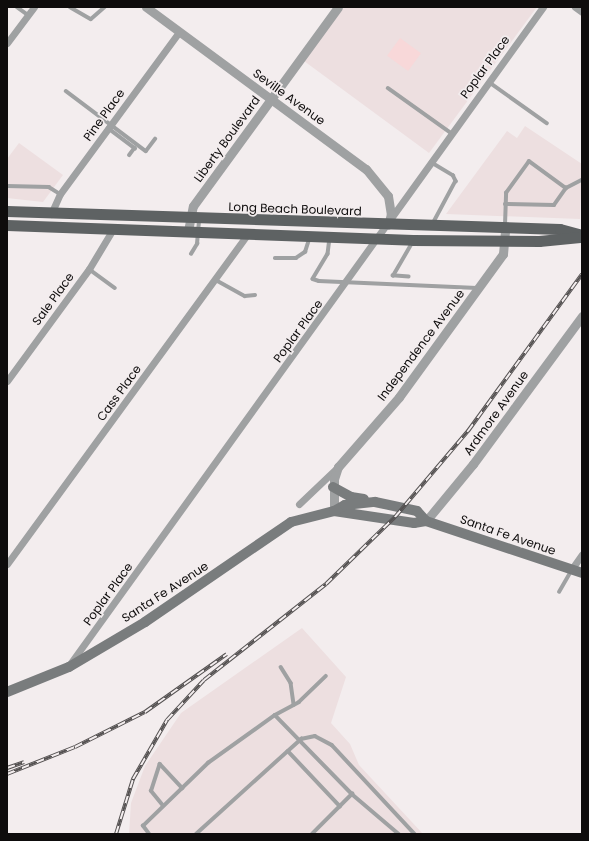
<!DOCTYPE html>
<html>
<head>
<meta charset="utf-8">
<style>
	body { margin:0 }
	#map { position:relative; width:589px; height:841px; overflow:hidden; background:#f3edee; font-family:Poppins,sans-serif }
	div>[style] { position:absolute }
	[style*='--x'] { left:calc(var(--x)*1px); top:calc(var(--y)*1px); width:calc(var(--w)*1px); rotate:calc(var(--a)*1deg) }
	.built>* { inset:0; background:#eddfe0 }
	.green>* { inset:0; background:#f8d8d9; transform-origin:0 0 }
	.service>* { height:3.5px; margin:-1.75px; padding:0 1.75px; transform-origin:1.75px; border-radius:1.75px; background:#9fa1a2 }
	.minor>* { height:7px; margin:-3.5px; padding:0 3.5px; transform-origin:3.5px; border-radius:3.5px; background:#9fa1a2 }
	.tertiary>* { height:9px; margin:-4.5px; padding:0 4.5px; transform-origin:4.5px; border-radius:4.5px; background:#9fa1a2 }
	.secondary>* { height:10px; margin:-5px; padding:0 5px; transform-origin:5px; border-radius:5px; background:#797c7d }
	.primary>* { height:11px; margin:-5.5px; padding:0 5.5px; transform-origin:5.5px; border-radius:5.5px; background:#5e6263 }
	.rail>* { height:4px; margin-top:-2px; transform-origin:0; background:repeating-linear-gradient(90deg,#f3edee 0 8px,#545151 0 16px); box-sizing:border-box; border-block:1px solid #545151 }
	span { translate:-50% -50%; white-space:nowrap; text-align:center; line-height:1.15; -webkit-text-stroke:3.5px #f3edee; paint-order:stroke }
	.street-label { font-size:12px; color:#0e0c0c }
	.frame { position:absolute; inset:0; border:8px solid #0e0c0c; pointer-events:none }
</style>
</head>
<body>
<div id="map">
	<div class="built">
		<div style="clip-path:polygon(344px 7px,537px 7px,429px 153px,304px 61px)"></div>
		<div style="clip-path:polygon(525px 126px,582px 164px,580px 219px,446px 214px,507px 131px,517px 138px)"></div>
		<div style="clip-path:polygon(19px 143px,63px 175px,43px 202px,7px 198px,7px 159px)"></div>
		<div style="clip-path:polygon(302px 628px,346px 677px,331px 723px,350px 744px,359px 765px,423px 834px,129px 834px,131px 803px,145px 766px,181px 713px)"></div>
	</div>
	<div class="green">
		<div style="left:400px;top:38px;width:26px;height:22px;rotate:36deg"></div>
	</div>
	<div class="service">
		<div style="--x:17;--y:7;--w:14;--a:36"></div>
		<div style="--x:70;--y:7;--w:24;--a:30"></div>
		<div style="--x:91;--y:19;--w:18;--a:-41"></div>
		<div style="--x:489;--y:82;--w:71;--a:35.3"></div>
		<div style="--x:388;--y:88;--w:77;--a:35.5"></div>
		<div style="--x:66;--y:91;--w:100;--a:36.9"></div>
		<div style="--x:146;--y:151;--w:15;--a:-53"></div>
		<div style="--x:108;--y:128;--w:34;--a:37"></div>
		<div style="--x:135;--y:148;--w:9;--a:126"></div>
		<div style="--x:431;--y:162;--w:26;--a:31"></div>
		<div style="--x:453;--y:175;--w:7;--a:63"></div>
		<div style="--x:456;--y:181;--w:49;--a:118.1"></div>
		<div style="--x:7;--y:186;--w:42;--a:1.4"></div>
		<div style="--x:49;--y:187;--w:13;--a:32"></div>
		<div style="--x:505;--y:204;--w:49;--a:1.2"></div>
		<div style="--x:554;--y:205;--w:21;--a:-55"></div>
		<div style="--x:505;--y:225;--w:32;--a:-88"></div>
		<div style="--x:506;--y:193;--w:39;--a:-54"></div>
		<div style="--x:529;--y:161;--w:46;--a:36.1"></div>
		<div style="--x:566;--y:188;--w:18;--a:-27"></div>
		<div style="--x:330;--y:238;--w:16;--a:97"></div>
		<div style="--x:328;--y:254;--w:29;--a:121"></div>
		<div style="--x:313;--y:279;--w:6;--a:18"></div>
		<div style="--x:319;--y:281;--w:158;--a:2.5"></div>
		<div style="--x:191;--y:254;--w:12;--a:-59"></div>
		<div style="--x:197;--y:244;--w:24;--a:-85"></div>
		<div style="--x:275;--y:258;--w:21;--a:0"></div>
		<div style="--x:296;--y:258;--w:11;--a:-34"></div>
		<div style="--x:305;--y:252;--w:16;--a:-72"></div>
		<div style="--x:89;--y:269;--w:32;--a:36"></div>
		<div style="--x:409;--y:277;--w:16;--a:-176"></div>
		<div style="--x:393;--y:276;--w:38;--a:-60"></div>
		<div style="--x:216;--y:280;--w:33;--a:29"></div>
		<div style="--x:245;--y:296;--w:10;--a:-6"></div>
		<div style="--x:559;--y:592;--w:24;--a:-60"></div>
		<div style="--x:281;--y:667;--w:19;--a:58"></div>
		<div style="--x:291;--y:683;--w:22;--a:82"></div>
		<div style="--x:275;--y:715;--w:27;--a:-28"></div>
		<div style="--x:299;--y:702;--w:37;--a:-44"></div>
		<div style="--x:288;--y:751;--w:76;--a:46.6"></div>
		<div style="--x:163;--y:806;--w:19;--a:-129"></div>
		<div style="--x:151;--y:791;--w:28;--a:-72"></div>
		<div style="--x:160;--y:764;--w:33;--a:47"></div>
		<div style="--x:149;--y:834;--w:10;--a:-127"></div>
		<div style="--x:143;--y:826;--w:91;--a:-44.1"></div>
		<div style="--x:208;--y:763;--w:82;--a:-35.6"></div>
		<div style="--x:275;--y:715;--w:110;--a:45.7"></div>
		<div style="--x:352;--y:794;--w:62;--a:40.4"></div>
		<div style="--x:196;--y:834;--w:142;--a:-42.1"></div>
		<div style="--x:301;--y:739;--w:14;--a:-12"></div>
		<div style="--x:315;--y:736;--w:19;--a:28"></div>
		<div style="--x:332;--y:745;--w:122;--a:47"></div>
		<div style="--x:312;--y:834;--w:57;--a:-45"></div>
	</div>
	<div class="minor">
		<div style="--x:575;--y:7;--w:9;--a:36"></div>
		<div style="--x:7;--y:43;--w:45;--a:-53.1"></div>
		<div style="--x:51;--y:214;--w:22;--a:-66"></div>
		<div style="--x:60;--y:194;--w:201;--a:-53.7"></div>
		<div style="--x:7;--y:381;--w:139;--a:-53.8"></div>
		<div style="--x:89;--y:269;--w:47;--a:-59"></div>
		<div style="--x:299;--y:504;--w:54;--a:-43.5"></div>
		<div style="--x:7;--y:564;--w:409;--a:-53.9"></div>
		<div style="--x:571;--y:570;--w:19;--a:-55"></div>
		<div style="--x:70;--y:664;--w:810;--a:-54.25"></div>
	</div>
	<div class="tertiary">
		<div style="--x:146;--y:7;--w:273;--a:36.4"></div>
		<div style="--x:366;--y:169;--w:35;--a:51"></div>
		<div style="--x:388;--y:196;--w:18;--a:81"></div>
		<div style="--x:391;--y:214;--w:11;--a:105"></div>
		<div style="--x:188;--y:231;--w:25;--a:-79"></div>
		<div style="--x:193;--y:206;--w:246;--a:-53.9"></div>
		<div style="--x:334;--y:511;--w:32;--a:-90"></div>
		<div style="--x:334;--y:479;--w:13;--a:-72"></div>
		<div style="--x:338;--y:467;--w:93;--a:-48.9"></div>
		<div style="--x:399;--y:397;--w:177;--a:-54"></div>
		<div style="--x:503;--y:254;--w:25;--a:-85"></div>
		<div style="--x:426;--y:521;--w:74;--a:-50.5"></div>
		<div style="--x:473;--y:464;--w:184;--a:-53.6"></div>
	</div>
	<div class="secondary">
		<div style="--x:333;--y:487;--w:21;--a:29"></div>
		<div style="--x:351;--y:497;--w:13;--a:9"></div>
		<div style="--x:334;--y:511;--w:81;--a:8.5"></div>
		<div style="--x:414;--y:523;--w:12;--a:-9"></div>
		<div style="--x:426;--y:521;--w:164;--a:18.4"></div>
		<div style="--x:7;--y:692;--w:67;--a:-22"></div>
		<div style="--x:69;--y:667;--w:88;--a:-30.6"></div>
		<div style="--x:145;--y:622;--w:177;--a:-34.4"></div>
		<div style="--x:291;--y:522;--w:44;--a:-14.3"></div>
		<div style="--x:334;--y:511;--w:13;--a:-29"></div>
		<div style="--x:345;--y:505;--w:30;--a:-6"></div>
		<div style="--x:375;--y:502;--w:43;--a:12.1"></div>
		<div style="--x:417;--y:511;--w:13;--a:48"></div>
	</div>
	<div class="primary">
		<div style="--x:7;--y:211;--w:553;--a:1.86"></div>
		<div style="--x:560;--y:229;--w:23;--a:15"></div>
		<div style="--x:7;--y:225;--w:406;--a:2.1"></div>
		<div style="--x:413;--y:240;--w:126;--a:0.5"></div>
		<div style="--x:539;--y:241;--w:41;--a:-5.6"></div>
	</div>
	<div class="rail">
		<div style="--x:7;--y:768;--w:18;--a:-19"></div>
		<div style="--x:7;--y:774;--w:73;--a:-21.7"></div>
		<div style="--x:75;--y:747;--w:78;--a:-26.6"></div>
		<div style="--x:145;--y:712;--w:100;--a:-35.3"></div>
		<div style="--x:116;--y:834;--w:58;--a:-72.8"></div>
		<div style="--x:133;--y:779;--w:68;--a:-60"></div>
		<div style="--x:167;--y:720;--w:54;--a:-47.2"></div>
		<div style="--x:204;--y:680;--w:155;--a:-38.2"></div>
		<div style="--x:326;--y:584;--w:96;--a:-44.2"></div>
		<div style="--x:395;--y:517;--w:113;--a:-49.7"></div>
		<div style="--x:468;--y:431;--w:194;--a:-54"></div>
	</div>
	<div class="street-label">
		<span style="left:485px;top:67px;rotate:-54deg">Poplar Place</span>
		<span style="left:289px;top:97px;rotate:36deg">Seville Avenue</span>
		<span style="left:104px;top:115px;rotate:-54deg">Pine Place</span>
		<span style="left:227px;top:139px;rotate:-54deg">Liberty Boulevard</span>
		<span style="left:295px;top:209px;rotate:2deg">Long Beach Boulevard</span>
		<span style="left:53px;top:299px;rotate:-54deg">Sale Place</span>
		<span style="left:298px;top:331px;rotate:-54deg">Poplar Place</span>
		<span style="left:421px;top:345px;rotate:-53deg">Independence Avenue</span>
		<span style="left:119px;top:393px;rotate:-54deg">Cass Place</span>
		<span style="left:496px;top:413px;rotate:-54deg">Ardmore Avenue</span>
		<span style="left:508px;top:535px;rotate:19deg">Santa Fe Avenue</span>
		<span style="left:165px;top:592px;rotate:-33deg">Santa Fe Avenue</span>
		<span style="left:108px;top:594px;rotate:-54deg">Poplar Place</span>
	</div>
	<div class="frame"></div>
</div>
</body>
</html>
